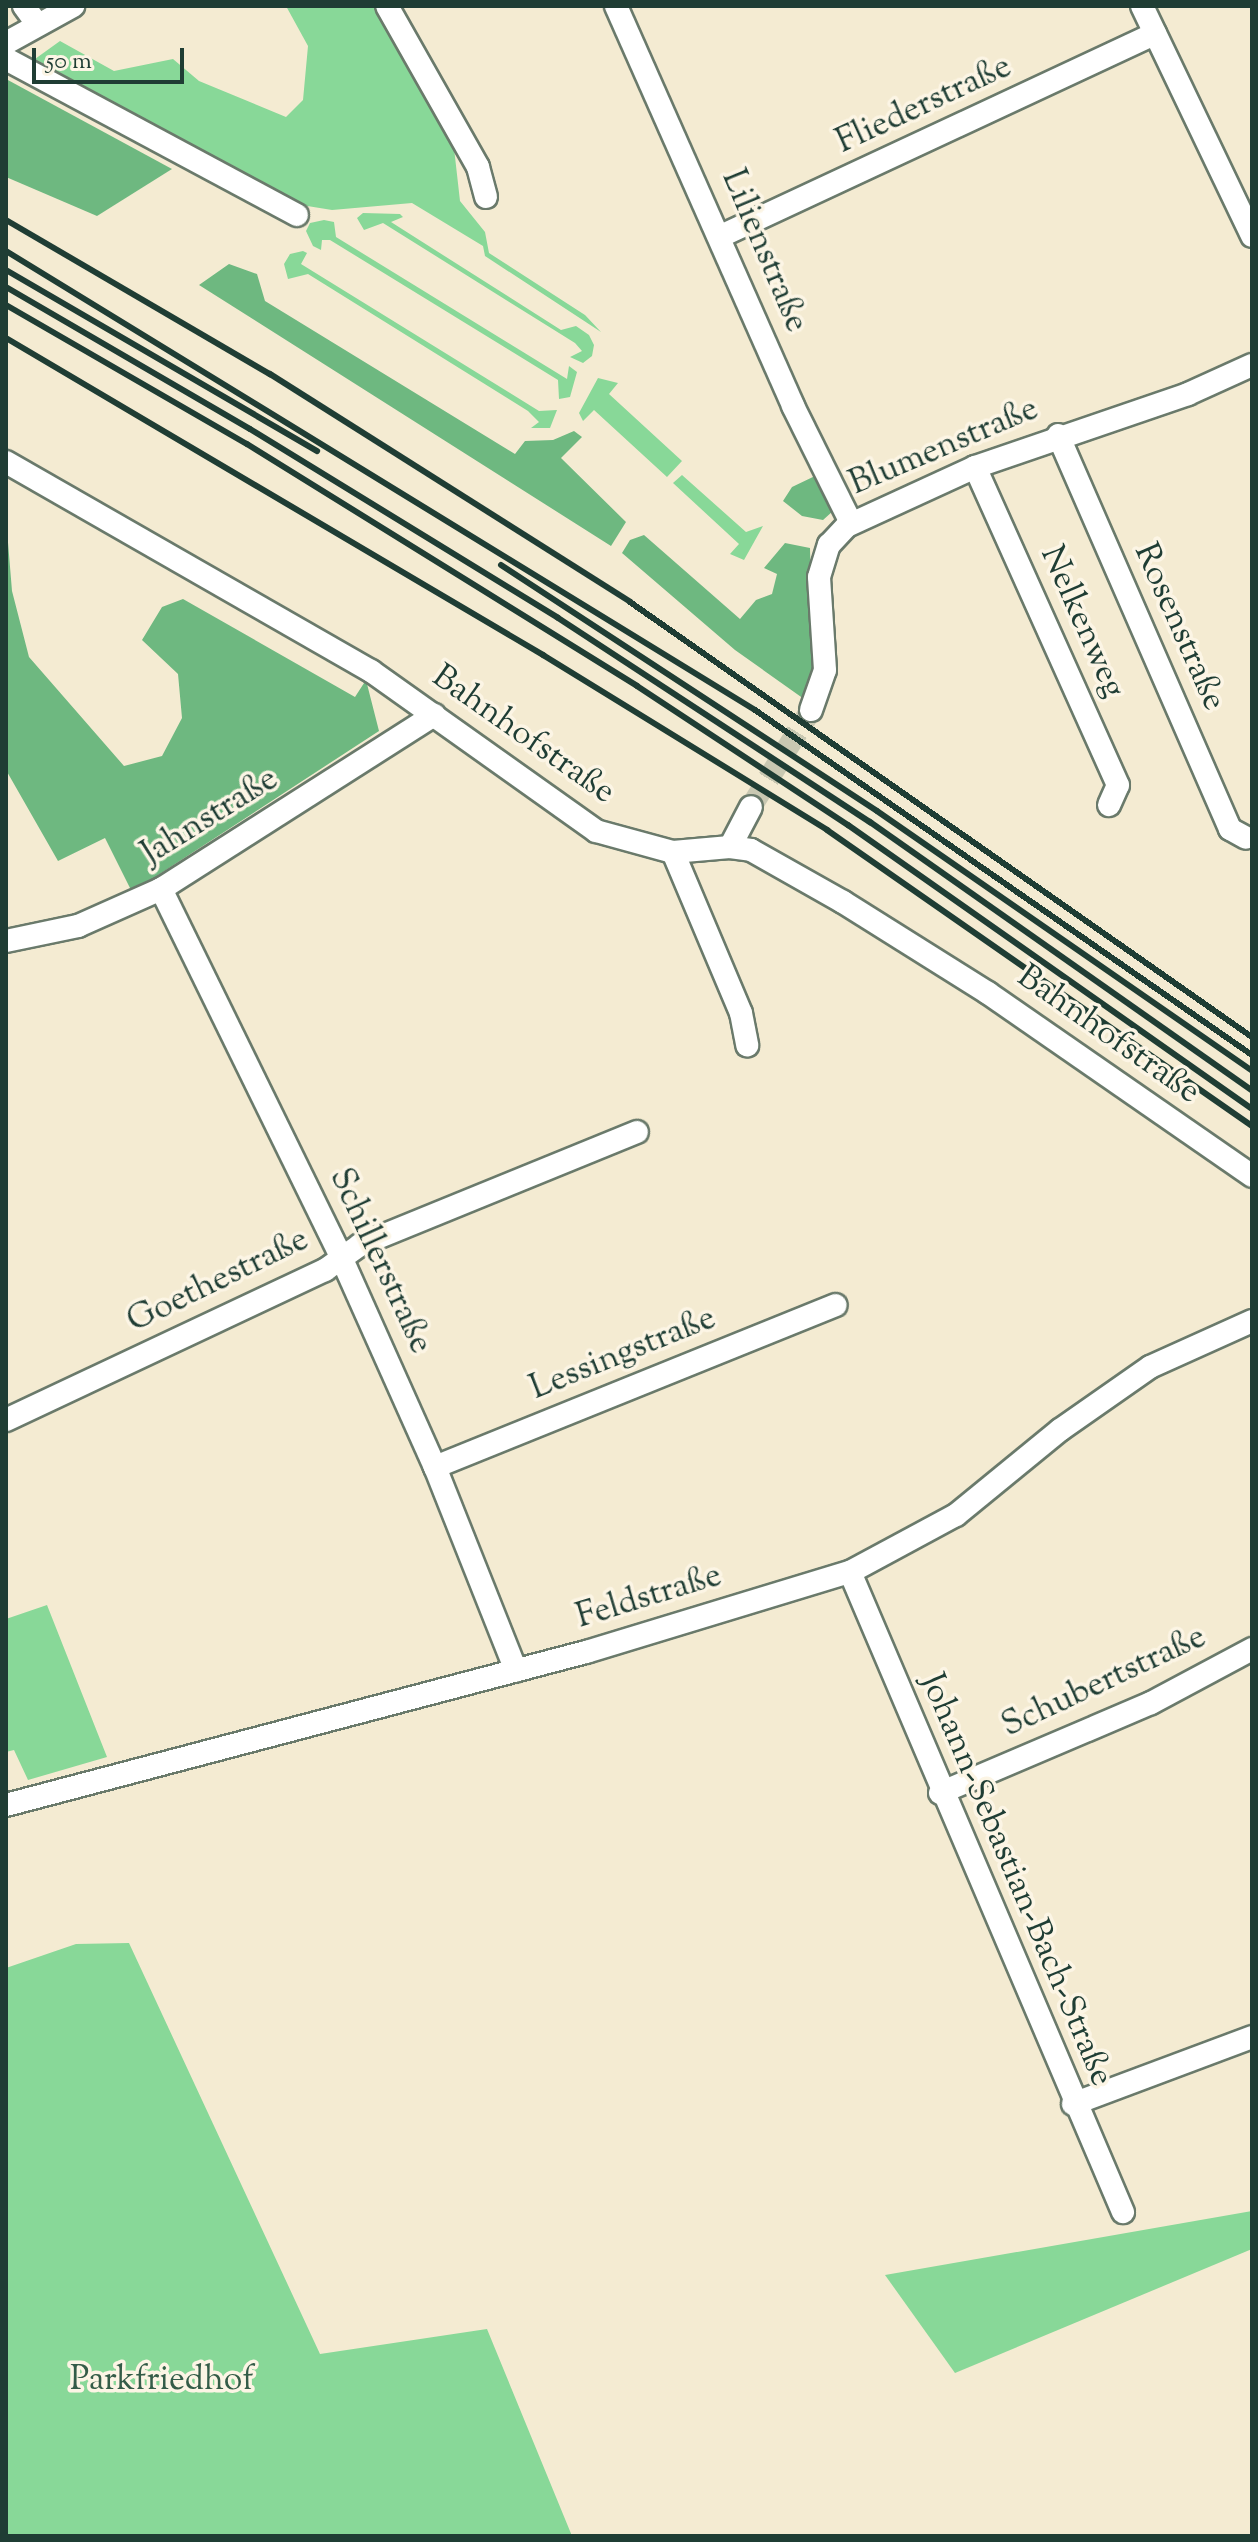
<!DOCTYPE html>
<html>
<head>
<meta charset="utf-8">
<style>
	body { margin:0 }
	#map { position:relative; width:1258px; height:2542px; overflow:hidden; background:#f4ebd2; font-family:"Sorts Mill Goudy",serif }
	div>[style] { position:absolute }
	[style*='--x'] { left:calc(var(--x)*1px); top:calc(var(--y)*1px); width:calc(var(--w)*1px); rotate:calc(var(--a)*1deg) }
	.green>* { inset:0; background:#88d898 }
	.forest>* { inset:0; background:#6eb880 }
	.minor-tunnel>* { height:22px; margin-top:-11px; transform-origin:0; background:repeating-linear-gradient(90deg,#c9c8b2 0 22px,transparent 0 33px) }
	.roads { filter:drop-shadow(2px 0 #6a7a6b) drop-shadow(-2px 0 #6a7a6b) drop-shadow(0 2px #6a7a6b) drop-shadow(0 -2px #6a7a6b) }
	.minor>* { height:22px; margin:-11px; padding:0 11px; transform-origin:11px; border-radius:11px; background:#fff }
	.rail>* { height:6px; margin:-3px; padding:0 3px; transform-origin:3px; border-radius:3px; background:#1f3d34 }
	span { translate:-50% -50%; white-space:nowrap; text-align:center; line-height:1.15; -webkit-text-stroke:7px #fcf5e5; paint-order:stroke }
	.street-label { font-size:34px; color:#1f3d34 }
	.park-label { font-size:34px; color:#345c48 }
	.frame { position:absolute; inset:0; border:8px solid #1f3d34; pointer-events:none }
	.scale { position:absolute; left:32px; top:48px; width:152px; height:36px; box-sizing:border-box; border:4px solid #1f3d34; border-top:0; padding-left:10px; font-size:24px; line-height:28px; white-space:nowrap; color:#1f3d34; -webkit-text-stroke:6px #fcf5e5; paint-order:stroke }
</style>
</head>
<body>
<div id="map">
	<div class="green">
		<div style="clip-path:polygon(286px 6px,376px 6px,454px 148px,460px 201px,485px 232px,489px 253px,585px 315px,601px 332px,485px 256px,483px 246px,412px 203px,332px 210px,295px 204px,35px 59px,60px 41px,114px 71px,173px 59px,199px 81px,286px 117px,303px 100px,308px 46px)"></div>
		<div style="clip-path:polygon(363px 213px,400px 214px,403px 217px,391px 222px,561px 330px,576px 326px,589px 335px,594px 345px,592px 356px,583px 363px,570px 357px,582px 351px,575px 343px,383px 223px,364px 230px,357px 218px)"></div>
		<div style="clip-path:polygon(324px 220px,334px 222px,336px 237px,567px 379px,569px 366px,577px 372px,570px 397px,559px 399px,558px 380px,330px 240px,322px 240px,321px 250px,313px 246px,306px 231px,310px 223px)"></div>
		<div style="clip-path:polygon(303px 251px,307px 253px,301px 264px,539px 411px,557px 410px,550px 428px,531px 428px,539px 422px,528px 411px,308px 274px,288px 279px,284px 264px,290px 254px)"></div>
		<div style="clip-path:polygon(598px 378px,618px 383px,609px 394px,682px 461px,667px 477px,594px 410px,583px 421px,579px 413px)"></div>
		<div style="clip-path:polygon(682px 475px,746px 532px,763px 526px,744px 560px,730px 554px,739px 544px,673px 483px)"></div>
		<div style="clip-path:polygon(47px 1605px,107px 1757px,28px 1780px,14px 1750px,6px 1752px,6px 1619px)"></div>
		<div style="clip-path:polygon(129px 1943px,320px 2354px,487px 2329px,572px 2536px,6px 2536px,6px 1968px,76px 1944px)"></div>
		<div style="clip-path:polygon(1252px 2211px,1252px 2249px,955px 2373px,885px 2275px)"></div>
	</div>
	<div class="forest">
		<div style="clip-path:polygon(6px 79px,172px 169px,97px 216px,6px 177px)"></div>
		<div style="clip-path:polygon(229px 264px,257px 274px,265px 301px,515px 454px,525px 441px,553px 440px,574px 431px,582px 437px,561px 458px,626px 522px,611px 546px,199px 285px)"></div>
		<div style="clip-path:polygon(815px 476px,826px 498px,830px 497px,833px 511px,823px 520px,802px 516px,783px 501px,792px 487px)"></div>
		<div style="clip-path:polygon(6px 518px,12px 591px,29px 657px,124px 766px,162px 756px,182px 718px,178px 674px,142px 640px,162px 607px,183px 599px,355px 697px,366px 680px,379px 731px,132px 892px,105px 838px,58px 861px,6px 770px)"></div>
		<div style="clip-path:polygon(644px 535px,740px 619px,756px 600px,772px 594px,777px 574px,764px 568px,785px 543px,810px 548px,813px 670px,804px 699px,735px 650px,622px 553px,630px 540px)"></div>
	</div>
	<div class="minor-tunnel">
		<div style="--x:751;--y:807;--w:114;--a:-58.3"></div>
	</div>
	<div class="roads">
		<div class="minor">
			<div style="--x:24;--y:6;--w:22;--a:54"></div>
			<div style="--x:387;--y:6;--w:185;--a:60.5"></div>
			<div style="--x:478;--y:167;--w:31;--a:75"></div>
			<div style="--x:616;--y:6;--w:437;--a:66.1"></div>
			<div style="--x:793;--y:406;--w:131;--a:63.6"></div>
			<div style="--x:1142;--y:6;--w:255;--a:64.4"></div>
			<div style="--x:6;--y:43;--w:77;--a:-28.9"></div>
			<div style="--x:6;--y:59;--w:330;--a:28.2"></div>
			<div style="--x:721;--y:236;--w:479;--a:-25"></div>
			<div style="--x:1058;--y:435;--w:430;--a:66.4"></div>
			<div style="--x:1230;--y:829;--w:18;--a:29"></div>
			<div style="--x:6;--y:462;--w:421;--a:29.8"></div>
			<div style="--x:371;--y:671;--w:276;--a:35.4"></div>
			<div style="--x:596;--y:831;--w:80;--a:15.3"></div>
			<div style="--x:673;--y:852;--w:57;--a:-5"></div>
			<div style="--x:730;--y:847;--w:21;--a:8"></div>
			<div style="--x:751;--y:850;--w:106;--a:29.5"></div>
			<div style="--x:843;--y:902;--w:171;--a:32.1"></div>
			<div style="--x:988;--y:993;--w:321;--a:34.7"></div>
			<div style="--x:975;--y:467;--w:349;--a:65.8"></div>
			<div style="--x:1118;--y:785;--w:22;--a:114"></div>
			<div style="--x:811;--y:710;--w:42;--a:-70.7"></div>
			<div style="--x:825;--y:670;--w:93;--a:-93.7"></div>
			<div style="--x:819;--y:577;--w:34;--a:-73"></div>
			<div style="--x:829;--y:545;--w:26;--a:-47"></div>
			<div style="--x:847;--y:526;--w:141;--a:-24.7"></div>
			<div style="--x:975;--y:467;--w:225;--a:-18.9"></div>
			<div style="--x:1188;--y:394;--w:70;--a:-24.4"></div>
			<div style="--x:730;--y:847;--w:45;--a:-62.3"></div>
			<div style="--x:673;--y:852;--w:175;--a:67.1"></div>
			<div style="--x:741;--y:1013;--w:33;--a:79"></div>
			<div style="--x:161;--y:889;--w:410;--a:63.9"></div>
			<div style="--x:341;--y:1257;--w:230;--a:65.9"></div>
			<div style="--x:435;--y:1467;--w:219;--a:68.3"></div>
			<div style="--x:6;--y:941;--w:74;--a:-11.8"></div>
			<div style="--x:78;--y:926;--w:91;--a:-24"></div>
			<div style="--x:161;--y:889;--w:324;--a:-32.5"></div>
			<div style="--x:6;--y:1420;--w:353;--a:-25.2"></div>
			<div style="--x:325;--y:1270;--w:43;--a:-35.5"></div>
			<div style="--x:360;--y:1245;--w:299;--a:-22.2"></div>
			<div style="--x:435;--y:1467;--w:432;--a:-22"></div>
			<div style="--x:850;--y:1572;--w:696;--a:66.9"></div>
			<div style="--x:940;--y:1793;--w:229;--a:-23.1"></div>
			<div style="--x:1151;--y:1703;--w:115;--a:-28.1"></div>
			<div style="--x:6;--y:1805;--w:600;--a:-14.78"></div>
			<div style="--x:586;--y:1652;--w:276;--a:-16.9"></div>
			<div style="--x:850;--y:1572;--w:120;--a:-28.3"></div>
			<div style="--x:956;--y:1515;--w:134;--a:-39.3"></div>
			<div style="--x:1060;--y:1430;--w:110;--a:-35"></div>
			<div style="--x:1150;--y:1367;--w:112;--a:-24.3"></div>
			<div style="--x:1073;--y:2104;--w:191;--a:-20.5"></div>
		</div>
	</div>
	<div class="rail">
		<div style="--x:6;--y:220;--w:306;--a:30.3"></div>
		<div style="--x:270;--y:374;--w:426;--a:32.3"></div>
		<div style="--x:630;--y:602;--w:759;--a:34.97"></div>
		<div style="--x:6;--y:251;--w:878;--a:31.5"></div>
		<div style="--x:755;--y:710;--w:605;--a:34.77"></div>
		<div style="--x:6;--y:270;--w:360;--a:30.2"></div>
		<div style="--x:6;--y:287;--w:282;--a:30.2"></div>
		<div style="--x:250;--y:429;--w:361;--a:31.5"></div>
		<div style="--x:558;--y:618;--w:373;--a:33.2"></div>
		<div style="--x:870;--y:822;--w:467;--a:35.1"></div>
		<div style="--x:6;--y:305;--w:278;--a:30"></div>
		<div style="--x:247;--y:444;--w:459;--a:31.8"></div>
		<div style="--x:637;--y:686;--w:253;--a:33.4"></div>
		<div style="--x:848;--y:825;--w:494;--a:35.1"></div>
		<div style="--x:6;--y:338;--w:624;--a:30.55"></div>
		<div style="--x:543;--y:655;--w:334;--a:31.6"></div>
		<div style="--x:827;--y:830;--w:518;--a:34.86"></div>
		<div style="--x:501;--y:565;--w:449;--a:33.2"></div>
		<div style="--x:877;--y:811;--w:456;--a:34.7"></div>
	</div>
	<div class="street-label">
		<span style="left:924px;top:105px;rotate:-25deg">Fliederstraße</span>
		<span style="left:764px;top:251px;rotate:67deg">Lilienstraße</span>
		<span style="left:944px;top:447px;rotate:-23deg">Blumenstraße</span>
		<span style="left:1082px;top:622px;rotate:66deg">Nelkenweg</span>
		<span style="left:1179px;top:627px;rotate:66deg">Rosenstraße</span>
		<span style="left:523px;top:735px;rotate:35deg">Bahnhofstraße</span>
		<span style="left:210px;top:817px;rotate:-32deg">Jahnstraße</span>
		<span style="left:1108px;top:1035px;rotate:35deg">Bahnhofstraße</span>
		<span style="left:380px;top:1261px;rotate:65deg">Schillerstraße</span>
		<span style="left:218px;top:1281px;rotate:-26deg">Goethestraße</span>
		<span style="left:623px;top:1354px;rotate:-22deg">Lessingstraße</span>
		<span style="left:649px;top:1597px;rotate:-17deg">Feldstraße</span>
		<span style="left:1104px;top:1682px;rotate:-25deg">Schubertstraße</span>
		<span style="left:1016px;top:1880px;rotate:67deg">Johann-Sebastian-Bach-Straße</span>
	</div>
	<div class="park-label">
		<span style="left:162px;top:2381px">Parkfriedhof</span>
	</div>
	<div class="frame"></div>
	<div class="scale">50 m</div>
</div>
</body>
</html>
